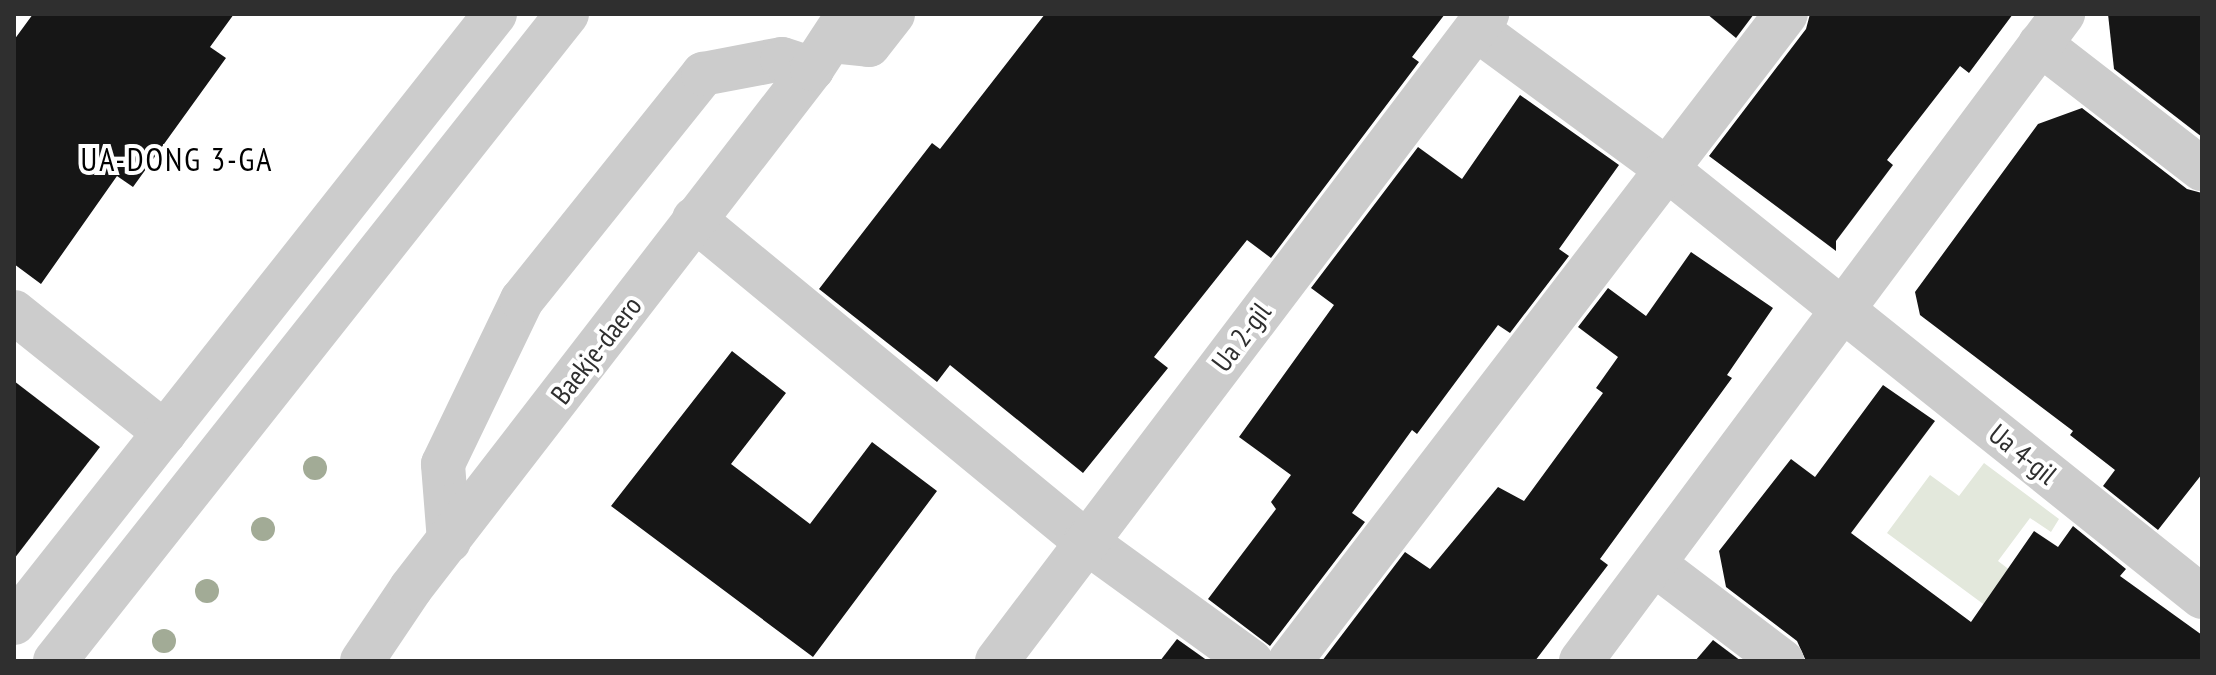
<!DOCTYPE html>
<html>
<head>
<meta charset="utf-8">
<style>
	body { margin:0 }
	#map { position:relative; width:2216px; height:675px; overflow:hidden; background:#fff; font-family:"PT Sans Narrow",sans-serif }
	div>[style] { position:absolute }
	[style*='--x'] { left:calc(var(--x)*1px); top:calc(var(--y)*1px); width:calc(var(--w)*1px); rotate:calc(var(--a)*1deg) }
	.green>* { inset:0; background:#e3e8dc }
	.building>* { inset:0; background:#161616 }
	.minor>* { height:44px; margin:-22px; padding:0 22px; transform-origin:22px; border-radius:22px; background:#ccc }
	.trees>* { width:24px; height:24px; margin:-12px; border-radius:50%; background:#a2ab96 }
	span { translate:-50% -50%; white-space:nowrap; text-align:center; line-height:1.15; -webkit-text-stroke:8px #fff; paint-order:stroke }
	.street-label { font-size:28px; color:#2f2f2f }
	.quarter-label { font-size:32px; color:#000; letter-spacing:2px }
	.frame { position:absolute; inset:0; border:16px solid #2f2f2f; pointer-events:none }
</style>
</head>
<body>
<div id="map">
	<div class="green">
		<div style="clip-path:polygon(1984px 463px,2059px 519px,2051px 532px,2030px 518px,1998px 561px,2015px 574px,1990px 609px,1887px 533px,1930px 475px,1959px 496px)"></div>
	</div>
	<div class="building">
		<div style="clip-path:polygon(33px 14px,234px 14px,210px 47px,226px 58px,133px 187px,117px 176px,41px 284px,14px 264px,14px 40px)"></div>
		<div style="clip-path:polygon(1045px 14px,1445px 14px,1412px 57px,1419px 62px,1271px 258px,1247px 240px,1154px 357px,1168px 368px,1083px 473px,950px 365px,937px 382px,819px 289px,932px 143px,940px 149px)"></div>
		<div style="clip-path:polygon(1707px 14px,1754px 14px,1736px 38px)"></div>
		<div style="clip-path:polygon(1810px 14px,2013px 14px,1969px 73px,1960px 66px,1887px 160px,1893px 165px,1836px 241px,1836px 251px,1709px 156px,1806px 29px)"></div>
		<div style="clip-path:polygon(2108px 14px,2202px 14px,2202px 137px,2114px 69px)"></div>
		<div style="clip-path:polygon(1520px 95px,1619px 165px,1559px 249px,1569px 256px,1510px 333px,1498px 325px,1417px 434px,1412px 430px,1352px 513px,1365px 522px,1270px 646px,1208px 599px,1276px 509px,1271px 502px,1291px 475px,1239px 437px,1334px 305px,1311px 288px,1418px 147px,1462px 179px)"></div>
		<div style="clip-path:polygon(2082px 108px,2187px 189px,2202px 193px,2202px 474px,2158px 530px,2103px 486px,2115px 470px,2070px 435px,2073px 431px,1920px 315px,1915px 292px,2038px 124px)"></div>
		<div style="clip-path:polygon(1691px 252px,1773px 308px,1727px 375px,1732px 378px,1600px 559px,1608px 565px,1535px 661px,1322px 661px,1405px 552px,1430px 569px,1498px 487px,1524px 501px,1603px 393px,1596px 388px,1618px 357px,1578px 327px,1608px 288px,1646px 316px)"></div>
		<div style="clip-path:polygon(732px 351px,786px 393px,731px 464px,810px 524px,872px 442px,937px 491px,813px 657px,611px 506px)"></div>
		<div style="clip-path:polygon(14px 381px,100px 447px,14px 559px)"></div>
		<div style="clip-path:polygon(1883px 385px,1935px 421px,1851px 533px,1971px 622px,2034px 531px,2058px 547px,2073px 526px,2126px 569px,2120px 576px,2202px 635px,2202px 661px,1806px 661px,1797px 641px,1726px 587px,1719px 551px,1791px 459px,1815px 477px)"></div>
		<div style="clip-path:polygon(1177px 639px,1208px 661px,1160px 661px)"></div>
		<div style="clip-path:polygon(1713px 640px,1741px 661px,1695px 661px)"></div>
	</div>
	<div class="minor">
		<div style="--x:1476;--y:29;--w:240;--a:36.3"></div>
		<div style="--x:1669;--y:171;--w:682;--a:38.63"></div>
		<div style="--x:832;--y:41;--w:37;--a:6"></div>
		<div style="--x:869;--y:45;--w:39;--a:-52"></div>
		<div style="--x:2040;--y:44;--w:205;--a:37.7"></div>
		<div style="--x:694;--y:219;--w:507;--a:39.47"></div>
		<div style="--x:1085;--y:541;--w:205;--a:35.9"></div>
		<div style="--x:14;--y:312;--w:193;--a:38.7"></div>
		<div style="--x:449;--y:541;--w:77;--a:-94.5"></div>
		<div style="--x:443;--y:464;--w:182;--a:-64.3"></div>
		<div style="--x:522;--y:300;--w:290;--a:-51.3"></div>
		<div style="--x:703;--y:74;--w:80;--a:-10.8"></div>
		<div style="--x:782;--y:59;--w:32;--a:18"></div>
		<div style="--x:1654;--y:564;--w:161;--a:37.2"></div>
		<div style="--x:14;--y:623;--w:776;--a:-51.7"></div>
		<div style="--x:55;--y:661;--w:825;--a:-51.64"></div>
		<div style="--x:362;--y:661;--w:88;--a:-56.1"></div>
		<div style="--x:411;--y:588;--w:656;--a:-52.31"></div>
		<div style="--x:812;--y:69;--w:66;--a:-56.8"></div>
		<div style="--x:997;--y:661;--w:812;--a:-52.86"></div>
		<div style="--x:1290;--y:661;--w:815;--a:-52.53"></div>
		<div style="--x:1581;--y:661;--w:807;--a:-53.31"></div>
	</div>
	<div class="trees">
		<div style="left:315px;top:468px"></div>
		<div style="left:263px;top:529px"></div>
		<div style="left:207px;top:591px"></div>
		<div style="left:164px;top:641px"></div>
	</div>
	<div class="street-label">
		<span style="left:1241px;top:337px;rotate:-53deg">Ua 2-gil</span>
		<span style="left:596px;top:350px;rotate:-52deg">Baekje-daero</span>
		<span style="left:2023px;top:454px;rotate:39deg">Ua 4-gil</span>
	</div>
	<div class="quarter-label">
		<span style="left:177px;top:159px">UA-DONG 3-GA</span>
	</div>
	<div class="frame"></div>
</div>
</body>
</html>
